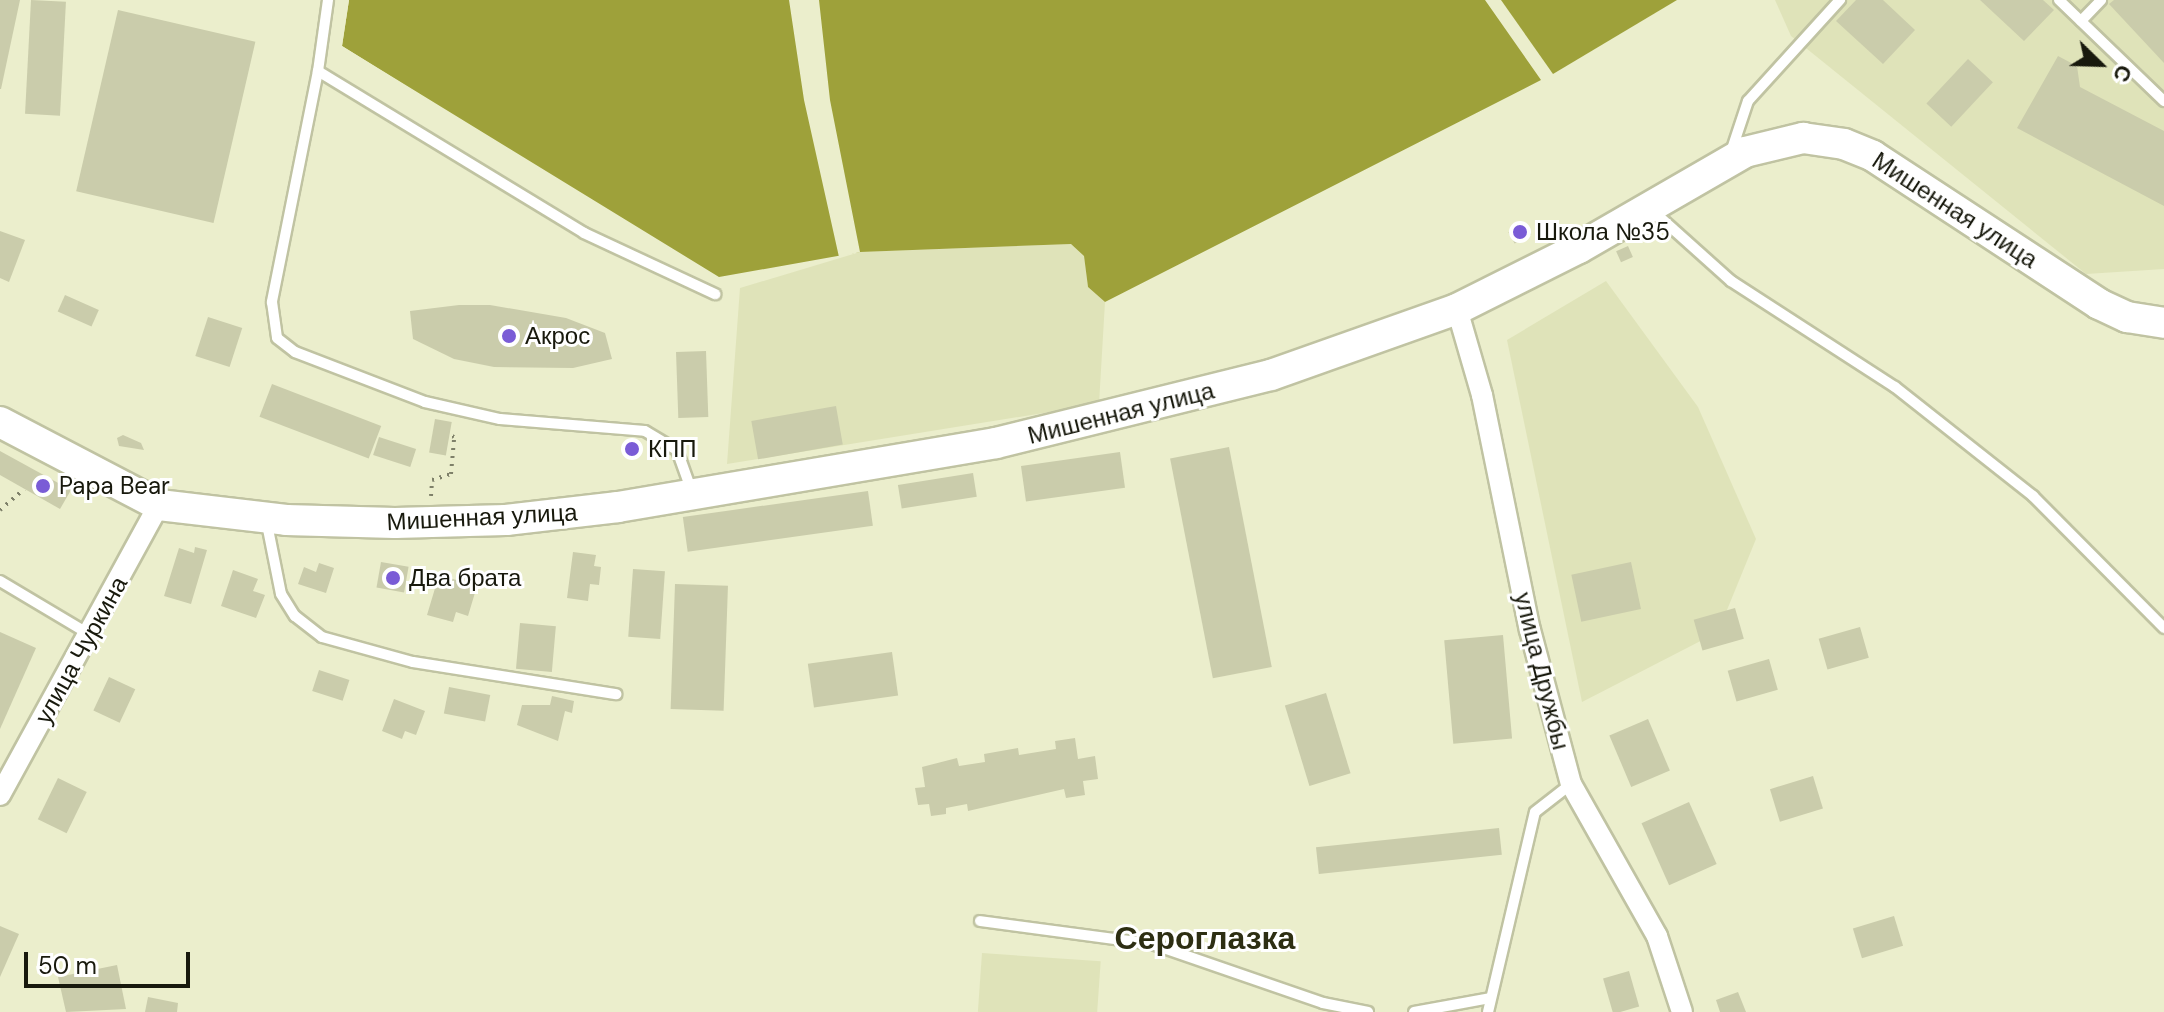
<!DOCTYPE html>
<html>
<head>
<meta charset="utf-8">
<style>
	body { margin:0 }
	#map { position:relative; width:2164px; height:1012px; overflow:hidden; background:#ebeecc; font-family:"DM Sans",sans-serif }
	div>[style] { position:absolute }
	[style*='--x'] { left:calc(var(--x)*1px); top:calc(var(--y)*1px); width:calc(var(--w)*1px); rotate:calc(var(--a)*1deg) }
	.built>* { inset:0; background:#dfe3b9; transform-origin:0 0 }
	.water>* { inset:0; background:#9ea13a }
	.pier>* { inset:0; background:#ebeecc }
	.building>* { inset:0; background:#caccab; transform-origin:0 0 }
	.path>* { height:4px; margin-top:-2px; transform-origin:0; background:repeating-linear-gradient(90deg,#7e8069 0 2px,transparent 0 8px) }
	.roads { filter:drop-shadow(2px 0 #c0c3a2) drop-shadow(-2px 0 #c0c3a2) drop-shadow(0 2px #c0c3a2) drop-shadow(0 -2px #c0c3a2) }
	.lane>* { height:10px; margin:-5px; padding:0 5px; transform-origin:5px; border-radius:5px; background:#fff }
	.street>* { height:20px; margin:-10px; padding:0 10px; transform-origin:10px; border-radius:10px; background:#fff }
	.secondary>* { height:30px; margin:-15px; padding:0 15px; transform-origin:15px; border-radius:15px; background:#fff }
	.dots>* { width:22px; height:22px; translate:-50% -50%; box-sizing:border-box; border:4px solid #fff; border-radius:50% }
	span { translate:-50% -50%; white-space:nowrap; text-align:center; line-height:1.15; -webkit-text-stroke:6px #fff; paint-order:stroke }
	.street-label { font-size:24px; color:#18190d }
	.poi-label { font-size:24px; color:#18190d }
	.left { translate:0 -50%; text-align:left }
	.district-label { font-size:32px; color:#2d2e12; font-weight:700 }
	.north { position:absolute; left:2060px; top:24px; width:80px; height:80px; -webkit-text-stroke:6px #fff; paint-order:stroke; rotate:113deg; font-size:22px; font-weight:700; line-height:32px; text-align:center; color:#18190d }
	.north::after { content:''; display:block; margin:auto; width:28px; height:36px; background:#18190d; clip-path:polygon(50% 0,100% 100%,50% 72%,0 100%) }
	.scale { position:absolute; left:24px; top:952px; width:166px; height:36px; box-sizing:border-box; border:4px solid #18190d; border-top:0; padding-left:10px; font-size:24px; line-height:28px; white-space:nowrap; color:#18190d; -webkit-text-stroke:6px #fff; paint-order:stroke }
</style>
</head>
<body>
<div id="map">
	<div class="built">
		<div style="clip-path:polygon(1775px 0,2164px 0,2164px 269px,2086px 274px,1791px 36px)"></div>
		<div style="clip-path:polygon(1071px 244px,1084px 256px,1088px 287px,1105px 302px,1099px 404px,727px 464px,740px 288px,860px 252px)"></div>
		<div style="clip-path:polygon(1606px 281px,1698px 407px,1756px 539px,1718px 632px,1582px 702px,1507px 340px)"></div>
		<div style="left:982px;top:953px;width:119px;height:59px;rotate:4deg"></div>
	</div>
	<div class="water">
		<div style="clip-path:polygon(349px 0,1485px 0,1541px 80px,1105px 302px,1088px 287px,1084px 256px,1071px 244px,860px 252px,719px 277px,342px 46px)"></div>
		<div style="clip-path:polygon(1501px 0,1677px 0,1553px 74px)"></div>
	</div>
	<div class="pier">
		<div style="clip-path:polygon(345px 0,349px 0,342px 46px,719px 281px,340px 49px)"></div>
		<div style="clip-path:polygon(789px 0,819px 0,830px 100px,860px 252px,839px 257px,804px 100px)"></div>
	</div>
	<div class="building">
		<div style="clip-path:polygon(0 0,20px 0,1px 89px,0 89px)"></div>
		<div style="left:31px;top:0;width:35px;height:114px;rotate:3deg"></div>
		<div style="clip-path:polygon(1856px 0,1883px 0,1915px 30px,1883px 64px,1836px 21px)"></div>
		<div style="clip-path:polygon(1980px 0,2043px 0,2054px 10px,2024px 41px)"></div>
		<div style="clip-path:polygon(2114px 0,2164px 0,2164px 63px,2109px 4px)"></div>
		<div style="left:118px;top:10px;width:141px;height:186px;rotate:13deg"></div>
		<div style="clip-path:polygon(2058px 56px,2077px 66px,2080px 87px,2164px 131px,2164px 206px,2017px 128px)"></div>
		<div style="left:1968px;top:59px;width:34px;height:61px;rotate:43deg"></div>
		<div style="left:1525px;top:223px;width:13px;height:19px;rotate:61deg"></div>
		<div style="clip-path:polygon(0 231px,25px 240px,9px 282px,0 278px)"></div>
		<div style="left:1628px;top:246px;width:12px;height:13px;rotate:66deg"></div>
		<div style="left:65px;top:295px;width:37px;height:18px;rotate:24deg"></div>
		<div style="clip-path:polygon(459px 305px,490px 305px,566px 318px,605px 333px,612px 359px,573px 368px,494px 367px,454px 359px,413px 339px,410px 311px)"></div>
		<div style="left:208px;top:317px;width:36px;height:41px;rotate:18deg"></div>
		<div style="left:706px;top:351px;width:66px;height:30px;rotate:88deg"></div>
		<div style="left:272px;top:384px;width:117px;height:35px;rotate:21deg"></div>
		<div style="left:836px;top:406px;width:39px;height:86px;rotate:80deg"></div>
		<div style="left:435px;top:419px;width:17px;height:34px;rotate:10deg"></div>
		<div style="clip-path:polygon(123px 435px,141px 443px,144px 450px,119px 446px,117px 438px)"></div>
		<div style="left:379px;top:437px;width:39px;height:19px;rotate:18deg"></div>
		<div style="left:626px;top:441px;width:13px;height:15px;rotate:4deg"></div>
		<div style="left:1229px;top:447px;width:224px;height:60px;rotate:79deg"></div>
		<div style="clip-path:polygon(0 451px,71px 490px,60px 509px,0 475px)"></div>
		<div style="left:1120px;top:452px;width:36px;height:100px;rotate:82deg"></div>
		<div style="left:973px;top:473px;width:24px;height:76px;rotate:81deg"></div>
		<div style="left:868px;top:491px;width:35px;height:187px;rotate:82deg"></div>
		<div style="clip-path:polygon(195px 547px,207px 550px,191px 604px,164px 596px,179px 548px,194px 553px)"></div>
		<div style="clip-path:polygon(573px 552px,596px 555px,594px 566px,601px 567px,599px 585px,590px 584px,588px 601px,567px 598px)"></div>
		<div style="left:381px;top:562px;width:28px;height:26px;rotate:10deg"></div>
		<div style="left:1631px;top:562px;width:48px;height:61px;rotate:78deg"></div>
		<div style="clip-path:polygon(319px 563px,334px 568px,326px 593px,298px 584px,304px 567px,316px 572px)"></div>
		<div style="left:633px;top:569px;width:32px;height:68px;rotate:4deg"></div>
		<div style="clip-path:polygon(233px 570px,258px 579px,253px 591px,265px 595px,256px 618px,221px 606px)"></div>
		<div style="clip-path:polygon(439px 575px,477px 586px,468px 616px,456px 612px,453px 622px,427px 615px)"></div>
		<div style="left:675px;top:584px;width:53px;height:125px;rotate:2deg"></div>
		<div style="left:1735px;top:608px;width:32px;height:43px;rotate:74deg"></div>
		<div style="left:520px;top:623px;width:36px;height:46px;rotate:5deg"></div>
		<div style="left:1860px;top:627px;width:32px;height:43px;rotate:74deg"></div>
		<div style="clip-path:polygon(0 632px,36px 648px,0 729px)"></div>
		<div style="left:1503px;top:635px;width:104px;height:59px;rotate:85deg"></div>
		<div style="left:892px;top:652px;width:44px;height:85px;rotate:82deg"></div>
		<div style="left:1769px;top:659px;width:32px;height:43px;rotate:74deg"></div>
		<div style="left:319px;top:670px;width:32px;height:22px;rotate:18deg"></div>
		<div style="left:109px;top:677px;width:29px;height:37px;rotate:25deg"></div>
		<div style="left:449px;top:687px;width:42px;height:27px;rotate:11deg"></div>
		<div style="left:1326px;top:693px;width:84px;height:43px;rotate:73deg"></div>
		<div style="clip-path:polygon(552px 696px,574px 701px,572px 713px,565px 711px,558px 741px,517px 725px,522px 705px,550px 705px)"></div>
		<div style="clip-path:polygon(394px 699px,425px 711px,416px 735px,405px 731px,402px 739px,382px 731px)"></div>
		<div style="left:1648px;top:719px;width:56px;height:42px;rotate:67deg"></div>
		<div style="clip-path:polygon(1075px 738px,1078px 759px,1095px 756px,1098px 779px,1083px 781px,1085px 795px,1066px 798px,1064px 789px,968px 811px,967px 804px,946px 808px,946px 814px,931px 816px,929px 804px,918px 805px,915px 788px,925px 787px,922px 767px,957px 758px,959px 766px,985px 762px,984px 754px,1018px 748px,1019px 755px,1056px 749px,1055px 741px)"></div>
		<div style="left:1813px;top:776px;width:34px;height:45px;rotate:73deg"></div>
		<div style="left:58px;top:778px;width:32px;height:46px;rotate:26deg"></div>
		<div style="left:1689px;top:802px;width:68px;height:52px;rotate:66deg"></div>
		<div style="left:1499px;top:828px;width:27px;height:184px;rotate:84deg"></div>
		<div style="left:1894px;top:916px;width:31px;height:43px;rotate:73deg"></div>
		<div style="clip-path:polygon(0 926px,19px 934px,0 977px)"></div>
		<div style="clip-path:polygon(117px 965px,126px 1009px,66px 1012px,58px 977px)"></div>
		<div style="left:1629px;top:971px;width:37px;height:27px;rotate:74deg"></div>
		<div style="clip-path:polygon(1738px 992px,1746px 1012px,1720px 1012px,1716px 1000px)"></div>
		<div style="clip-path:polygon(148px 997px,178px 1003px,177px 1012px,145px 1012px)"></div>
	</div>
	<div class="path">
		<div style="--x:431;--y:496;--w:16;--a:-86"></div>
		<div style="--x:432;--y:480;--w:20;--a:-18"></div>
		<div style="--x:451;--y:474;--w:37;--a:-85"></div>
		<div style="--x:454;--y:437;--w:4;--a:-153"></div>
		<div style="--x:0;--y:510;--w:32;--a:-41"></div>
	</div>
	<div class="roads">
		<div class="lane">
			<div style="--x:328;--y:0;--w:72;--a:98"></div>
			<div style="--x:318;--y:71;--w:311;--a:31.3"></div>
			<div style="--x:584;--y:233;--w:145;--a:25"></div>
			<div style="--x:2059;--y:0;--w:146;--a:43.9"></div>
			<div style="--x:2081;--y:21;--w:29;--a:-46"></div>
			<div style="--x:318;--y:71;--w:236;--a:101.3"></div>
			<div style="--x:272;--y:302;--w:36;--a:82"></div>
			<div style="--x:277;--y:338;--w:23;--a:38"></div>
			<div style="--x:295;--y:352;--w:139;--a:21"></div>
			<div style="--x:425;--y:402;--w:77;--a:12.8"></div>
			<div style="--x:500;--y:419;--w:145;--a:4.7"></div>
			<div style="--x:645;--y:431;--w:37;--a:31"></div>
			<div style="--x:677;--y:450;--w:45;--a:70.3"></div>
			<div style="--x:1730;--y:155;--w:57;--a:-71.6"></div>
			<div style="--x:1748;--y:101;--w:137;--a:-47.7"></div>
			<div style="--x:1653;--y:211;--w:105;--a:41.9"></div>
			<div style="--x:1731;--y:281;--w:195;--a:32.9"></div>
			<div style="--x:1895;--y:387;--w:176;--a:38.3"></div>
			<div style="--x:2033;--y:496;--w:186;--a:45.2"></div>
			<div style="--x:266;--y:519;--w:76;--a:78.7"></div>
			<div style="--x:281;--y:594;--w:26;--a:58"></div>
			<div style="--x:295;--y:616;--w:34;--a:38"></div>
			<div style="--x:322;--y:637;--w:94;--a:15.4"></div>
			<div style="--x:413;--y:662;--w:206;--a:9"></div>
			<div style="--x:0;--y:581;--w:104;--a:30.8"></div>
			<div style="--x:980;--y:921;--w:174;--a:7.6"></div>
			<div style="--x:1152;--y:944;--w:181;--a:19"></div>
			<div style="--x:1323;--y:1003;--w:46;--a:11.3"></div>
			<div style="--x:1414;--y:1012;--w:77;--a:-10.4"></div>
			<div style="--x:1488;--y:1012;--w:205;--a:-76.8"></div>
			<div style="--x:1535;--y:812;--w:46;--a:-37.9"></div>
		</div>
		<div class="street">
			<div style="--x:1457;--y:309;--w:90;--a:73.8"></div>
			<div style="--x:1482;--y:395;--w:240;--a:78.5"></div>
			<div style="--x:1530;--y:630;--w:159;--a:75.1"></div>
			<div style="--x:1571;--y:784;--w:175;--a:60.5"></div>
			<div style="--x:1657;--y:936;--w:80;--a:71.8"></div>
			<div style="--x:0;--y:795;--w:331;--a:-61.3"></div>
		</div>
		<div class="secondary">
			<div style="--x:0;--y:422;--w:179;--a:27.6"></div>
			<div style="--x:159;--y:505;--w:128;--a:6.7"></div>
			<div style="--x:286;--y:520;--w:109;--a:1.6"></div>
			<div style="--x:395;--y:523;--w:111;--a:-1.5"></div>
			<div style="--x:506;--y:520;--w:113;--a:-6.6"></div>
			<div style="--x:618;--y:507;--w:383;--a:-9.6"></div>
			<div style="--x:996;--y:443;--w:283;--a:-13.9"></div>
			<div style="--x:1271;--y:375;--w:197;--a:-19.5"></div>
			<div style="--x:1457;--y:309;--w:136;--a:-26.6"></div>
			<div style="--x:1579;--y:248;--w:192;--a:-30"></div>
			<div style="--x:1745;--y:152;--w:60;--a:-13.6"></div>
			<div style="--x:1803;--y:138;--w:41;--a:8.3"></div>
			<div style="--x:1844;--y:144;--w:31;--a:22"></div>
			<div style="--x:1873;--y:156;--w:270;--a:33.2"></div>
			<div style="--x:2099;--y:304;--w:31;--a:25"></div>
			<div style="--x:2127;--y:317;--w:37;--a:9"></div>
		</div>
	</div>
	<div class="dots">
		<div style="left:1520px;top:232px;background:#7a5cd6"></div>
		<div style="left:509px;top:336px;background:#7a5cd6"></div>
		<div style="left:632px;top:449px;background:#7a5cd6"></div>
		<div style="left:43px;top:486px;background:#7a5cd6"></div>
		<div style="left:393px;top:578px;background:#7a5cd6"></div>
	</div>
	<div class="street-label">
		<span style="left:1955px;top:210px;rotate:33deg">Мишенная улица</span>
		<span style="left:1121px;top:413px;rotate:-14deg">Мишенная улица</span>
		<span style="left:482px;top:517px;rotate:-3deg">Мишенная улица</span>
		<span style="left:81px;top:650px;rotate:-61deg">улица Чуркина</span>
		<span style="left:1542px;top:671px;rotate:76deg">улица Дружбы</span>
	</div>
	<div class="poi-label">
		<span class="left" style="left:1536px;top:232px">Школа №35</span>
		<span class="left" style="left:525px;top:336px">Акрос</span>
		<span class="left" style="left:648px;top:449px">КПП</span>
		<span class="left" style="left:59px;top:486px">Papa Bear</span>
		<span class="left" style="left:409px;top:578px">Два брата</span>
	</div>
	<div class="district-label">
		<span style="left:1205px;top:938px">Сероглазка</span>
	</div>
	<div class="north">С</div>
	<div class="scale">50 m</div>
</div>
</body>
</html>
